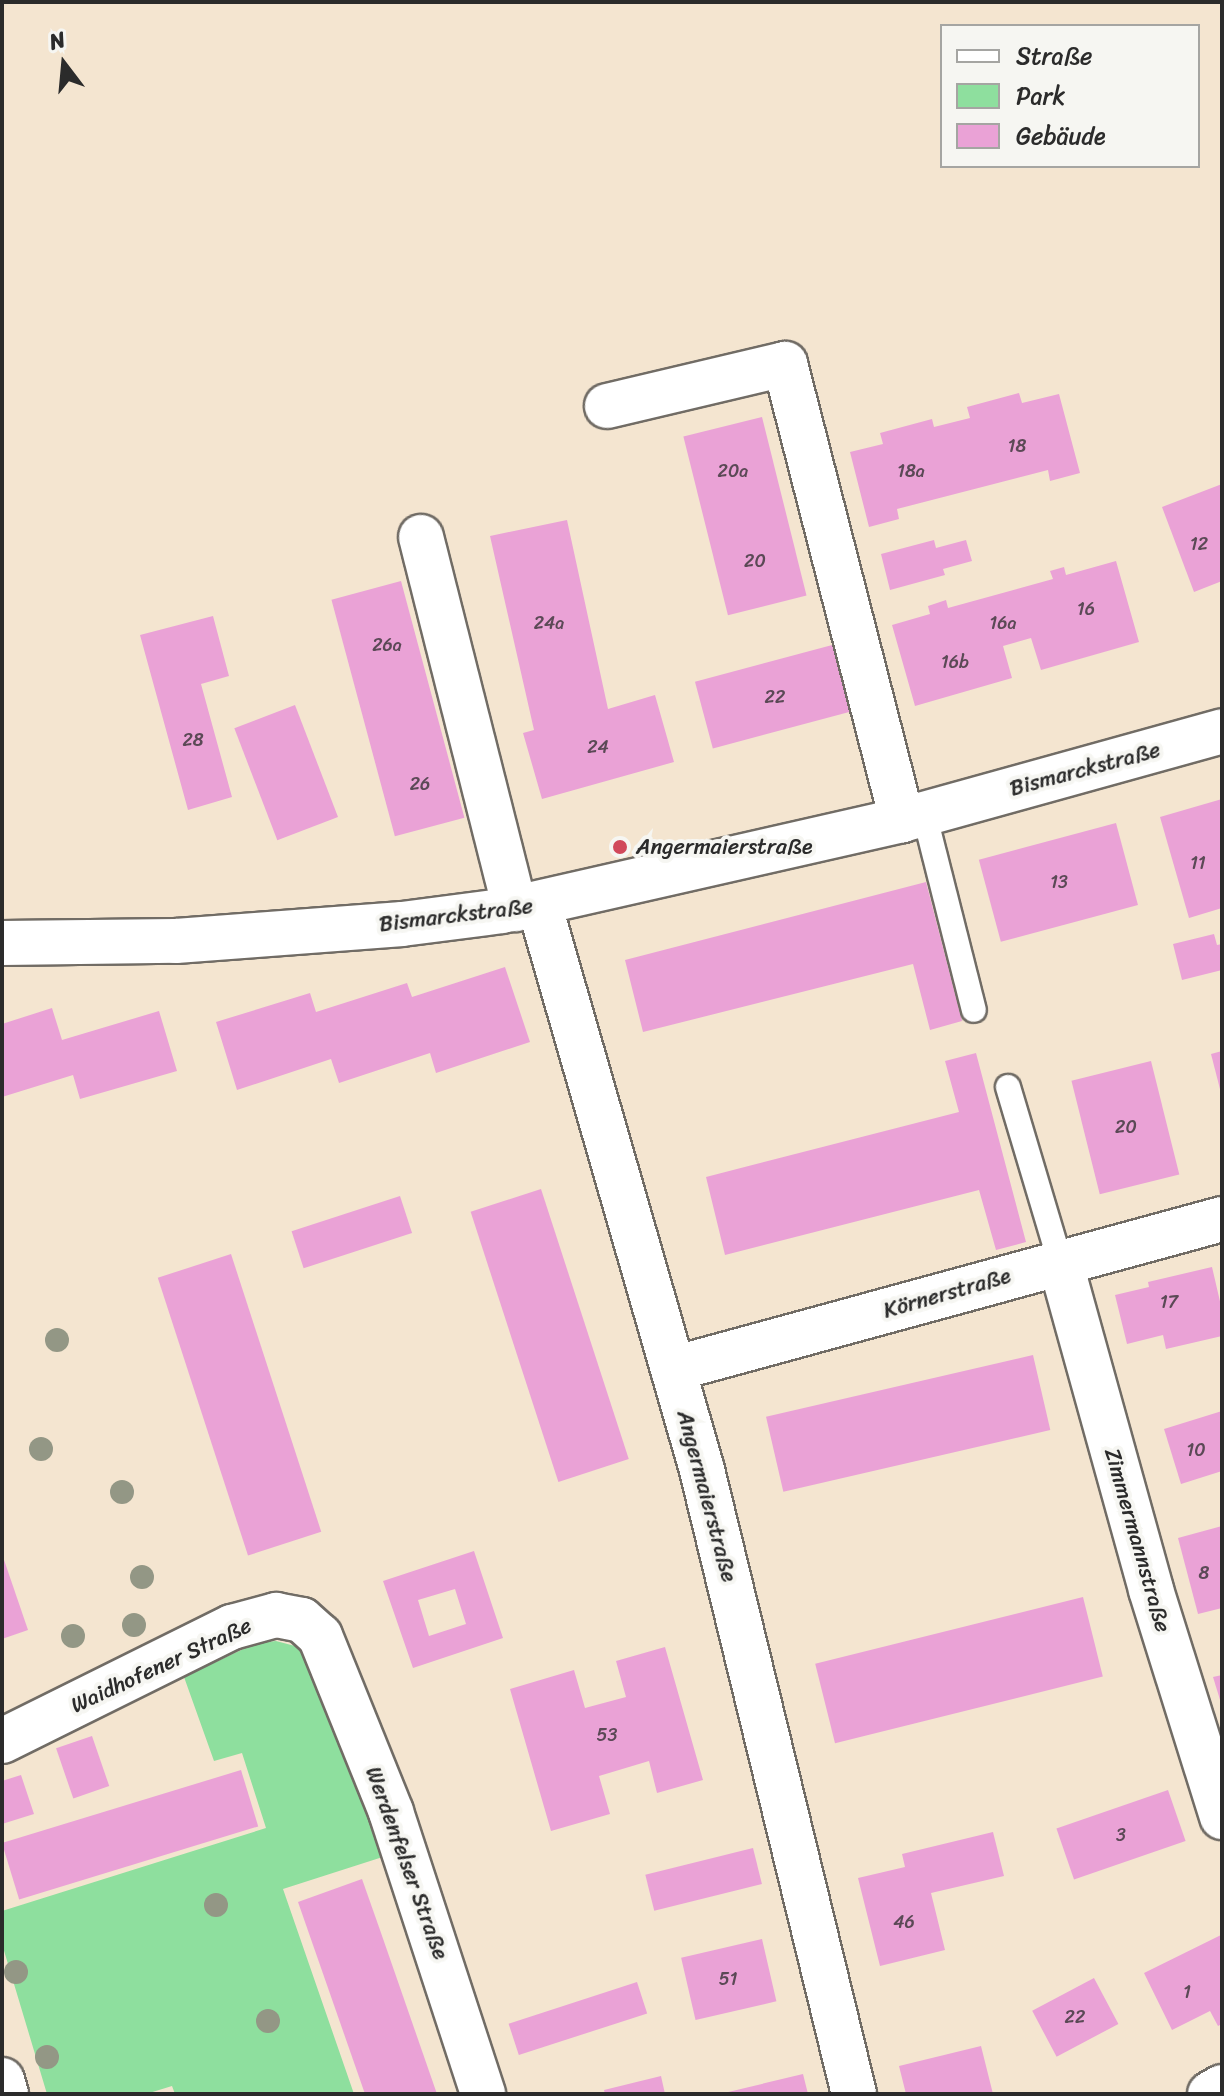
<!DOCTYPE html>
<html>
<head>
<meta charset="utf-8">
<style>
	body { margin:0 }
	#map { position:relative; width:1224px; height:2096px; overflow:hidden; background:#f4e5d0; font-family:Sriracha,sans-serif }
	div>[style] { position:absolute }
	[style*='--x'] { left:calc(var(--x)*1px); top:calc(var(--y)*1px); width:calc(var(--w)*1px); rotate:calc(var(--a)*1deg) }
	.green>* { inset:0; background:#8edf9e }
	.building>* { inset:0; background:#eaa2d6; transform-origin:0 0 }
	.roads { filter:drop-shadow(2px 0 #716c65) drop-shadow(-2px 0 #716c65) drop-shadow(0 2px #716c65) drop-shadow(0 -2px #716c65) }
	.lane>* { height:24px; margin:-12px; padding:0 12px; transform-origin:12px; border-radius:12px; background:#fff }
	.street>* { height:44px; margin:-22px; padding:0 22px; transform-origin:22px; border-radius:22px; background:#fff }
	.trees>* { width:24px; height:24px; margin:-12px; border-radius:50%; background:#939785 }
	.dots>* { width:22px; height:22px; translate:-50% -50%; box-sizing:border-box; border:4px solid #f6f6f2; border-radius:50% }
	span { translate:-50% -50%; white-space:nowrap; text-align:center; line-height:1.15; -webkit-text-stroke:8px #f6f6f2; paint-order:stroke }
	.number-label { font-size:18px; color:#5b4956 }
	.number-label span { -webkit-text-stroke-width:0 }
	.street-label { font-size:22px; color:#2b2b2b }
	.poi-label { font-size:22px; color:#2b2b2b }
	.left { translate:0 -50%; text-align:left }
	.frame { position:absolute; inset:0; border:4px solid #2b2b2b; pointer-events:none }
	.legend { position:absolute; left:940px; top:24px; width:260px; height:144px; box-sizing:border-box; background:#f6f6f2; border:2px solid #a5a5a2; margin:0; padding:10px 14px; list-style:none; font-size:24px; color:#2b2b2b }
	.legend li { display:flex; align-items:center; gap:16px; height:40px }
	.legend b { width:40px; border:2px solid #a5a5a2 }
	.north { position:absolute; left:24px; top:24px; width:80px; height:80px; -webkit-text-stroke:6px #f6f6f2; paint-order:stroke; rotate:344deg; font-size:22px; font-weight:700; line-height:32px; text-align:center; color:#2b2b2b }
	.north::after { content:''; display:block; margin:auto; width:28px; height:36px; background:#2b2b2b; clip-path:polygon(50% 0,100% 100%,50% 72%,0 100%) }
</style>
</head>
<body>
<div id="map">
	<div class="green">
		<div style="clip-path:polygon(276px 1641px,295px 1646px,308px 1655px,392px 1854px,283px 1889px,354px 2094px,175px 2094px,172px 2086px,146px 2094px,47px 2094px,2px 1944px,2px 1911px,266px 1828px,242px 1753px,214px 1761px,184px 1677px,256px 1643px)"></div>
	</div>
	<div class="building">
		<div style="clip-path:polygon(1019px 393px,1022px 403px,1059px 394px,1080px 473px,1050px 481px,1048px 470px,897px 509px,899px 519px,869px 527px,850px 452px,883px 444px,880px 433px,932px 419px,934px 427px,970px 418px,967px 407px)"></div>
		<div style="left:762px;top:417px;width:184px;height:81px;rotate:76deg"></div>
		<div style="clip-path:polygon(1222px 484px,1222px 581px,1194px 592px,1162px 507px)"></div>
		<div style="clip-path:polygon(567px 520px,608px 709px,655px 695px,674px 762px,542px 799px,523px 733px,534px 730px,490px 536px)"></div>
		<div style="clip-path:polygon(934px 540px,936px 548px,966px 540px,972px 561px,943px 569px,945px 575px,890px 590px,881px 554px)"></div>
		<div style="clip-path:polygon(1116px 561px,1139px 642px,1041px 670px,1031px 638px,1003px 646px,1012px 678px,915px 706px,892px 625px,930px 614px,928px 606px,946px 600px,948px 608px,1053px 579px,1050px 571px,1064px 567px,1066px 575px)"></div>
		<div style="left:401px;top:581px;width:245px;height:72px;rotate:75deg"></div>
		<div style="clip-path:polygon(213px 616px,229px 676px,201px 684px,232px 797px,188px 810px,140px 635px)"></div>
		<div style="left:836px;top:644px;width:69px;height:146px;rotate:75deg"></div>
		<div style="left:295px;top:705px;width:120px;height:65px;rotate:69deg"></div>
		<div style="clip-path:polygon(1222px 799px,1222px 908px,1189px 918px,1160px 817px)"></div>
		<div style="left:1116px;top:823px;width:85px;height:142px;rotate:75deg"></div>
		<div style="clip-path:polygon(926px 882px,962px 1021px,930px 1030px,913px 964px,643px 1032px,625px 960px)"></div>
		<div style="clip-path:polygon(1214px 934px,1217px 945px,1222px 944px,1222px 970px,1182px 980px,1173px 944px)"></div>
		<div style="clip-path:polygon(505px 967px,530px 1042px,436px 1073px,430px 1053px,339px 1083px,331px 1059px,237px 1090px,216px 1022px,310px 993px,316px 1012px,407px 983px,412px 997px)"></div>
		<div style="clip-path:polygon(52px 1008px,62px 1040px,159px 1011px,177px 1071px,80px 1099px,73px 1075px,2px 1097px,2px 1024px)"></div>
		<div style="clip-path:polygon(1222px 1051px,1222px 1093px,1221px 1093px,1211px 1054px)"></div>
		<div style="clip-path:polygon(976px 1053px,1026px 1242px,996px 1250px,979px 1190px,725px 1255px,706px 1177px,959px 1112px,945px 1061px)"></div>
		<div style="left:1151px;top:1061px;width:117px;height:82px;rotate:76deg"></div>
		<div style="left:541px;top:1189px;width:284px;height:74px;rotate:72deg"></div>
		<div style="left:400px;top:1196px;width:39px;height:114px;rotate:72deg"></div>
		<div style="left:231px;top:1254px;width:292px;height:77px;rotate:72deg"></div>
		<div style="clip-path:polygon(1212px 1267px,1222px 1310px,1222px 1336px,1166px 1349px,1163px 1335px,1127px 1344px,1115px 1295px,1149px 1287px,1148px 1282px)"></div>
		<div style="left:1033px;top:1355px;width:77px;height:274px;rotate:77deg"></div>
		<div style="clip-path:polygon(1222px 1411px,1222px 1471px,1181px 1484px,1164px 1429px)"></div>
		<div style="clip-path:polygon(1222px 1526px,1222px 1608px,1198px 1614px,1178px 1538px)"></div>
		<div style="clip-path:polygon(evenodd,474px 1551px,503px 1638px,413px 1668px,383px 1581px,474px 1551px,455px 1589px,466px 1624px,429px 1636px,418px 1600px,455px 1589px)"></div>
		<div style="clip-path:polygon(2px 1554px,28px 1630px,2px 1639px)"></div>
		<div style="left:1083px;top:1597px;width:82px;height:276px;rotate:76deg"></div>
		<div style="clip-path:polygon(665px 1647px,703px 1780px,657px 1793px,649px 1761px,599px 1776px,610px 1814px,551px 1831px,510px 1689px,574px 1670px,585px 1708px,626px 1697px,616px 1661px)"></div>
		<div style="clip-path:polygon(1222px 1675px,1222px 1703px,1221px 1703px,1213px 1677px)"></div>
		<div style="left:92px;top:1736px;width:53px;height:38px;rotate:71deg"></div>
		<div style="left:241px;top:1770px;width:59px;height:250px;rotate:73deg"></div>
		<div style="clip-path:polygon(21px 1775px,34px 1814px,2px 1824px,2px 1781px)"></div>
		<div style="left:1168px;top:1790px;width:54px;height:118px;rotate:71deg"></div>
		<div style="clip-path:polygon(993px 1832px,1004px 1876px,931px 1893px,945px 1950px,880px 1966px,858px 1878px,905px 1867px,902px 1854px)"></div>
		<div style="left:753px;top:1848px;width:37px;height:111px;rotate:76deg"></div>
		<div style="clip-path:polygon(362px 1879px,380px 1930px,437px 2094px,365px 2094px,298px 1902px)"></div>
		<div style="clip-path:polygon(1221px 1935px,1222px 2024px,1218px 2026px,1210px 2011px,1172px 2030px,1144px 1973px)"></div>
		<div style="left:762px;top:1939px;width:64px;height:83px;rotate:77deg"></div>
		<div style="left:1094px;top:1978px;width:52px;height:70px;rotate:62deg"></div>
		<div style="left:637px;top:1982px;width:33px;height:135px;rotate:72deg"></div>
		<div style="clip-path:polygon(981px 2046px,993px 2094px,906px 2094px,899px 2066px)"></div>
		<div style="clip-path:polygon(803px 2074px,808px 2094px,725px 2094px,724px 2093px)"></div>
		<div style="clip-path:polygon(661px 2076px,665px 2094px,605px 2094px,604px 2090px)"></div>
	</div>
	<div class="roads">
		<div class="lane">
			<div style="--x:924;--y:813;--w:203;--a:75.8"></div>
			<div style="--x:1008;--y:1087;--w:182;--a:73.4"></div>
		</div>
		<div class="street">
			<div style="--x:607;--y:406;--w:183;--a:-13.3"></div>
			<div style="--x:785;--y:364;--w:471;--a:75.6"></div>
			<div style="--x:421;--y:537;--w:384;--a:75.8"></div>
			<div style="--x:539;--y:904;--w:589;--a:73.93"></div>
			<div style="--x:702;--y:1470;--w:642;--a:76.31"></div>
			<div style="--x:2;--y:943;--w:174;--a:-0.7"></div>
			<div style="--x:176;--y:941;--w:227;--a:-4.3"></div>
			<div style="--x:402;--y:924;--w:101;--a:-7.4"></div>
			<div style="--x:502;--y:911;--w:410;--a:-12.8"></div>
			<div style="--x:902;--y:820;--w:332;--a:-15.5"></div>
			<div style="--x:1060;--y:1261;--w:341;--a:74.5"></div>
			<div style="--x:1151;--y:1590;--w:238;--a:72.6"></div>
			<div style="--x:673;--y:1369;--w:569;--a:-15.28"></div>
			<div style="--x:2;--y:1741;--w:257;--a:-26.4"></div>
			<div style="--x:232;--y:1627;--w:46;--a:-15.3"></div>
			<div style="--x:276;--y:1615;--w:26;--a:11"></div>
			<div style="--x:302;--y:1620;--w:24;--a:42"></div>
			<div style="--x:320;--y:1636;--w:190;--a:68"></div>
			<div style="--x:391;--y:1812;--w:297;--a:71.9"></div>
			<div style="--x:2;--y:2080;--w:15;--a:74"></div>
			<div style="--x:1210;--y:2094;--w:14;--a:-30"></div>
		</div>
	</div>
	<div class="trees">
		<div style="left:57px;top:1340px"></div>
		<div style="left:41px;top:1449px"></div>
		<div style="left:122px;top:1492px"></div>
		<div style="left:142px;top:1577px"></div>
		<div style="left:134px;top:1625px"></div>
		<div style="left:73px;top:1636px"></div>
		<div style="left:216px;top:1905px"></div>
		<div style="left:16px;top:1972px"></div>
		<div style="left:268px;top:2021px"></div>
		<div style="left:47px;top:2057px"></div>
	</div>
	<div class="dots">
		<div style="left:620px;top:847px;background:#d1495b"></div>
	</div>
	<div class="number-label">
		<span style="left:1017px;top:446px">18</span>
		<span style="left:733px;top:471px">20a</span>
		<span style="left:911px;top:471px">18a</span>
		<span style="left:1199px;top:544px">12</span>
		<span style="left:755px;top:561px">20</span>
		<span style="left:1086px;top:609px">16</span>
		<span style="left:549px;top:623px">24a</span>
		<span style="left:1003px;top:623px">16a</span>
		<span style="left:387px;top:645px">26a</span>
		<span style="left:955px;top:662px">16b</span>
		<span style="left:775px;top:697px">22</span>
		<span style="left:193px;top:740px">28</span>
		<span style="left:598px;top:747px">24</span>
		<span style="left:420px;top:784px">26</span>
		<span style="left:1198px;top:863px">11</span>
		<span style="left:1059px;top:882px">13</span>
		<span style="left:1126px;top:1127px">20</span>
		<span style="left:1169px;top:1302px">17</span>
		<span style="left:1196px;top:1450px">10</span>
		<span style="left:1204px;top:1573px">8</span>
		<span style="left:607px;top:1735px">53</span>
		<span style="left:1121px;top:1835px">3</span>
		<span style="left:904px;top:1922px">46</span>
		<span style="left:728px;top:1979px">51</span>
		<span style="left:1187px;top:1992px">1</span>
		<span style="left:1075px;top:2017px">22</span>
	</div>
	<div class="street-label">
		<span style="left:1085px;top:769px;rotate:-15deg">Bismarckstraße</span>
		<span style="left:456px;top:915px;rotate:-7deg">Bismarckstraße</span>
		<span style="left:947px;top:1293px;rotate:-16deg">Körnerstraße</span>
		<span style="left:707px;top:1496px;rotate:75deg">Angermaierstraße</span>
		<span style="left:1138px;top:1540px;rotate:74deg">Zimmermannstraße</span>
		<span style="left:161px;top:1665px;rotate:-25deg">Waidhofener Straße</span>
		<span style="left:407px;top:1863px;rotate:70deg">Werdenfelser Straße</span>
	</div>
	<div class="poi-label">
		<span class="left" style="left:636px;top:847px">Angermaierstraße</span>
	</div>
	<div class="frame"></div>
	<ul class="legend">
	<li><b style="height:10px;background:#fff"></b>Straße</li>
	<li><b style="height:22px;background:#8edf9e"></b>Park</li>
	<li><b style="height:22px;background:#eaa2d6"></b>Gebäude</li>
	</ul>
	<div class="north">N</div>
</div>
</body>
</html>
